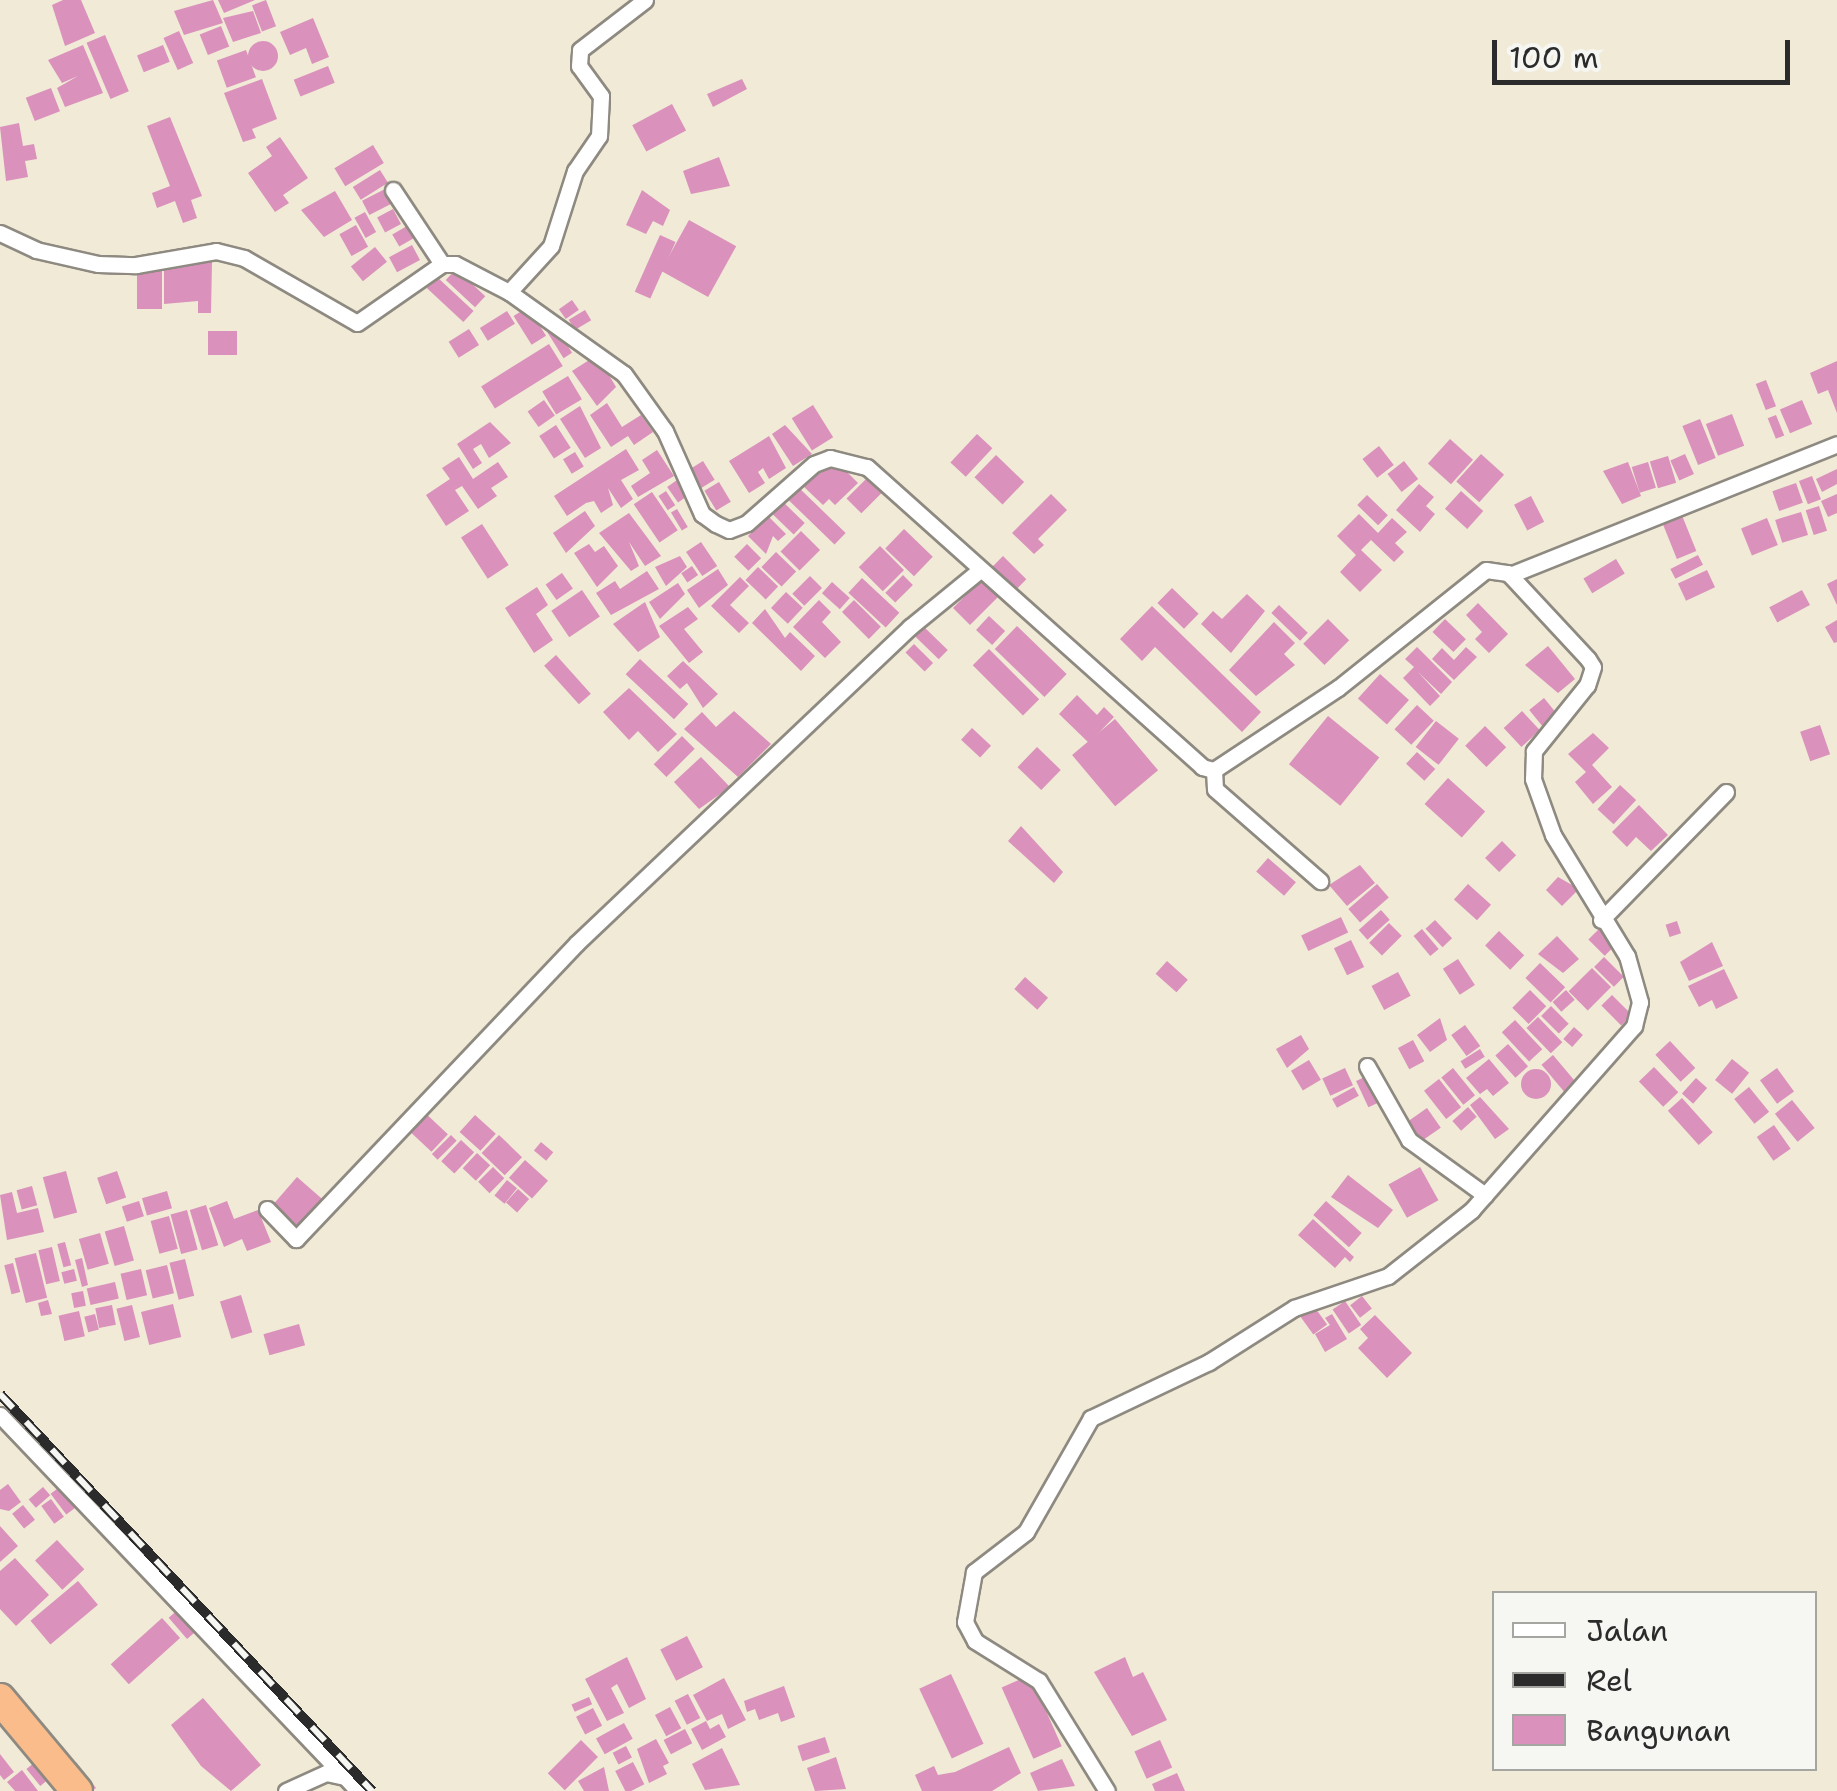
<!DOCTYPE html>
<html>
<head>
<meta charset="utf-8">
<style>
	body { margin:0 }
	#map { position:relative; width:1837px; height:1791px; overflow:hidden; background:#f0ead7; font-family:"Shantell Sans",sans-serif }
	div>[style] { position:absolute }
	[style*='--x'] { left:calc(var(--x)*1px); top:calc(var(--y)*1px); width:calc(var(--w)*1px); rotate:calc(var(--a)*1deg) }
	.building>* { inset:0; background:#da91bb; transform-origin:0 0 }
	.round { border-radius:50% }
	.roads { filter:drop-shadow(2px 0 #8e8a81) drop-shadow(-2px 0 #8e8a81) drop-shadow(0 2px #8e8a81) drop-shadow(0 -2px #8e8a81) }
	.street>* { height:15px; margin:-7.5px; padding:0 7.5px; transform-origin:7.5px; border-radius:7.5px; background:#fff }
	.highway>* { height:30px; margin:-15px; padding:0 15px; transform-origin:15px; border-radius:15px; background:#f9bc8a }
	.rail>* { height:10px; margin-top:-5px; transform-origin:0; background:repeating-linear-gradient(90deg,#f6f6f2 0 19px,#2b2b2b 0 38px); box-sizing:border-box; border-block:2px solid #2b2b2b }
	span { translate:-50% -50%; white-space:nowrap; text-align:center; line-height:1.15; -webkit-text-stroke:9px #f6f6f2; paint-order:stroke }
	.legend { position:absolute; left:1492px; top:1591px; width:325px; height:180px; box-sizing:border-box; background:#f6f6f2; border:2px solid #a5a5a2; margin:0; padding:12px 18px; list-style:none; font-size:30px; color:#2b2b2b }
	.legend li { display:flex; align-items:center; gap:20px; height:50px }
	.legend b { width:50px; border:2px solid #a5a5a2 }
	.scale { position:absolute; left:1492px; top:40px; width:298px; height:45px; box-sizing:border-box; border:5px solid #2b2b2b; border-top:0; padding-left:12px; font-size:30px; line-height:35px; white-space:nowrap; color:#2b2b2b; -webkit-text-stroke:8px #f6f6f2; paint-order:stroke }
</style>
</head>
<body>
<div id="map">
	<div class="building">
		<div style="clip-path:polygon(63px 0,81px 0,95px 33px,65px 46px,52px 5px)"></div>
		<div style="clip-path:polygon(213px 0,223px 23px,184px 35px,174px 11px)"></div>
		<div style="clip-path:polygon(218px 0,255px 0,224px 13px)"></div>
		<div style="left:266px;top:0;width:28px;height:15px;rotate:69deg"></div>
		<div style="clip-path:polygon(253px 11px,261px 33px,233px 42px,223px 18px)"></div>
		<div style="clip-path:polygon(313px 18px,329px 57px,312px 64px,306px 48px,290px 55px,280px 32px)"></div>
		<div style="left:221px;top:26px;width:22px;height:23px;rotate:68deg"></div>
		<div style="left:179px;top:31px;width:35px;height:17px;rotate:66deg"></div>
		<div style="left:105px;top:35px;width:61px;height:20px;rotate:67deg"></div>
		<div class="round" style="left:248px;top:41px;width:30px;height:30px"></div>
		<div style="clip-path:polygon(83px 45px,103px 93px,65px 107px,57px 88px,78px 76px,62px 83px,48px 60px)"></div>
		<div style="left:163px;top:45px;width:18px;height:28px;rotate:68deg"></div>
		<div style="left:246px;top:50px;width:29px;height:31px;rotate:70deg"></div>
		<div style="left:328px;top:66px;width:18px;height:37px;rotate:68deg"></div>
		<div style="clip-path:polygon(262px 79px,277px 119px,252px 129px,256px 138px,243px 142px,224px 93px)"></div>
		<div style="clip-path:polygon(742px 79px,747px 89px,713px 107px,707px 94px)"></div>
		<div style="left:51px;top:88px;width:25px;height:27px;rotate:69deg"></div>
		<div style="left:672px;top:104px;width:30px;height:45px;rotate:62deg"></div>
		<div style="clip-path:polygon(170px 117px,202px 196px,191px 200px,197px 218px,183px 223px,175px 201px,157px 208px,152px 193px,170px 186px,147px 126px)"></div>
		<div style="clip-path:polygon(19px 123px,23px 146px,34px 144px,37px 159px,25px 161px,28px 177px,6px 181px,0 127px)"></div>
		<div style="clip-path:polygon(280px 137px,308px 178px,283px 195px,289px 203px,275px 212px,248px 173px,272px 156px,266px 147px)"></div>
		<div style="left:373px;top:145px;width:21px;height:45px;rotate:59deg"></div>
		<div style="clip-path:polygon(719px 157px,730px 186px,691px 194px,683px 171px)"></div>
		<div style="left:380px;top:170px;width:15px;height:32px;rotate:58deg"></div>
		<div style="left:387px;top:188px;width:16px;height:28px;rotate:63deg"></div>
		<div style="clip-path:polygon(642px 190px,670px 210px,663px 226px,653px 221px,646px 234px,626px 225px)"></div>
		<div style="clip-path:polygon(335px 191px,352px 220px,324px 237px,301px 210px)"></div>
		<div style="left:393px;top:209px;width:17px;height:18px;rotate:62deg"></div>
		<div style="left:365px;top:212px;width:23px;height:12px;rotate:61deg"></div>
		<div style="left:689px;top:220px;width:54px;height:58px;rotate:29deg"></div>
		<div style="left:356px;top:225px;width:25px;height:19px;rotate:61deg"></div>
		<div style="left:407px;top:226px;width:14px;height:17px;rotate:60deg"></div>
		<div style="left:660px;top:235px;width:17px;height:62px;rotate:24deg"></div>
		<div style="left:412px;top:245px;width:17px;height:26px;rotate:62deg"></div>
		<div style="left:375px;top:247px;width:19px;height:31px;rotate:51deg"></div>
		<div style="clip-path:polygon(212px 262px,211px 313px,198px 313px,198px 301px,164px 304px,164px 263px)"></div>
		<div style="left:162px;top:268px;width:41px;height:25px;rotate:90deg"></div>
		<div style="left:456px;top:269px;width:40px;height:15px;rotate:43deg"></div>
		<div style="left:437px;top:277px;width:50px;height:15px;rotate:43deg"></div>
		<div style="left:572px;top:300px;width:12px;height:16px;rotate:55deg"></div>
		<div style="left:528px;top:307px;width:34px;height:17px;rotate:58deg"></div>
		<div style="left:585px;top:310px;width:12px;height:19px;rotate:59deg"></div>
		<div style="left:507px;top:311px;width:15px;height:32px;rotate:58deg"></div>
		<div style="left:554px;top:324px;width:34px;height:10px;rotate:58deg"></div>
		<div style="left:469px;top:329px;width:19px;height:24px;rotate:58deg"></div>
		<div style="left:208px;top:331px;width:29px;height:24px"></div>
		<div style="left:549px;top:344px;width:26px;height:80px;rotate:58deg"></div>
		<div style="clip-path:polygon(597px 355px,616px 387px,597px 406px,572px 371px)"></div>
		<div style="clip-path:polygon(1837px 361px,1837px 413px,1828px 390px,1818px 394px,1810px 373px)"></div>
		<div style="left:568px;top:376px;width:27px;height:30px;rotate:59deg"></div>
		<div style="left:1766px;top:380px;width:28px;height:11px;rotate:69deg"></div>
		<div style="left:544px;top:400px;width:19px;height:20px;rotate:55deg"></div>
		<div style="left:1802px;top:400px;width:26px;height:24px;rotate:67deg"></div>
		<div style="clip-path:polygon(607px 403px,622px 427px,641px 415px,653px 432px,634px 445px,628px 436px,611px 447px,590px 415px)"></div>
		<div style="left:813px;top:405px;width:38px;height:25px;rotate:58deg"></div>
		<div style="clip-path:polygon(580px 406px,601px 448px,585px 458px,560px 419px)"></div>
		<div style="left:1732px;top:414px;width:34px;height:28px;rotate:69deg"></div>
		<div style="left:1776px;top:415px;width:22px;height:9px;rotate:68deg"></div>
		<div style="left:1700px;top:419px;width:42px;height:19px;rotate:68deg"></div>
		<div style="clip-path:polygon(490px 422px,511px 443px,489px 458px,481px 444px,473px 449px,482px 463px,473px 469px,457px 444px)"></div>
		<div style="left:556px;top:425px;width:27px;height:20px;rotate:57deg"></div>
		<div style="clip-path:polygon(785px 425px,812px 454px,793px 466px,772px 434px)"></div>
		<div style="left:977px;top:434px;width:21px;height:39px;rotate:43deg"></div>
		<div style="clip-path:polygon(769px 436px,786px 468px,769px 479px,763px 468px,758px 472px,765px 483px,749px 493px,729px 461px)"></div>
		<div style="left:1450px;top:439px;width:31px;height:33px;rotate:42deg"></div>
		<div style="left:1379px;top:446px;width:24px;height:21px;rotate:52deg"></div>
		<div style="clip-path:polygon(626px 449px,639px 470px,621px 480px,633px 499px,621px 508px,608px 488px,613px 505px,601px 513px,594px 501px,586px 503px,567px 516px,554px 496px)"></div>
		<div style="clip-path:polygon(657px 450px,674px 476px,638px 497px,631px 486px,650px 473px,642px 460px)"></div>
		<div style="left:575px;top:452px;width:17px;height:14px;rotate:59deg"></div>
		<div style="left:1481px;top:454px;width:31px;height:37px;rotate:42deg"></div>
		<div style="left:1685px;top:454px;width:22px;height:16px;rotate:66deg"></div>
		<div style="left:996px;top:455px;width:39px;height:31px;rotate:44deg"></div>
		<div style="left:1668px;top:456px;width:28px;height:19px;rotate:73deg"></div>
		<div style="clip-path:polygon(459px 457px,473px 479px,498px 462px,508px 477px,491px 488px,497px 496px,478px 509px,462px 486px,455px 490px,469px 511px,446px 526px,426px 495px,450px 479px,442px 468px)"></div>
		<div style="left:703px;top:461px;width:22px;height:19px;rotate:58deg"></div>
		<div style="left:1404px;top:461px;width:23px;height:21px;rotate:52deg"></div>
		<div style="clip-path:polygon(837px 462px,858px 483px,835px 505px,829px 499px,823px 505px,802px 485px)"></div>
		<div style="clip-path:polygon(1628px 462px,1641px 496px,1622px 504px,1603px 471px)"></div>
		<div style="left:1648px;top:462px;width:27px;height:17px;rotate:73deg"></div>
		<div style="clip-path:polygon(1837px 469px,1837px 484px,1822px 492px,1816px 479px)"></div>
		<div style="left:1812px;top:476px;width:25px;height:14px;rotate:69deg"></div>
		<div style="left:867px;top:478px;width:21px;height:29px;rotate:45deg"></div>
		<div style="left:677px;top:480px;width:19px;height:12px;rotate:55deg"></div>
		<div style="left:719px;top:482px;width:23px;height:17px;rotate:59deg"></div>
		<div style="left:1796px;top:483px;width:21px;height:25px;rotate:71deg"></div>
		<div style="clip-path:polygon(1419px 484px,1434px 497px,1426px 506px,1435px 514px,1420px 532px,1396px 510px)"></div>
		<div style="left:796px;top:485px;width:69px;height:16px;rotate:44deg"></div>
		<div style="left:666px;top:491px;width:17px;height:9px;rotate:57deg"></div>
		<div style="left:1461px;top:491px;width:30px;height:24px;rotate:42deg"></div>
		<div style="left:652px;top:492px;width:46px;height:22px;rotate:56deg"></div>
		<div style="clip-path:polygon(1051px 494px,1067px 510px,1038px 539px,1044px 545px,1034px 554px,1012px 533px)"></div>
		<div style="clip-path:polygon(1837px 494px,1837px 513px,1828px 517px,1821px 501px)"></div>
		<div style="left:1367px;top:495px;width:29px;height:14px;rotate:44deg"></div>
		<div style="left:1531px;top:496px;width:29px;height:19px;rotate:63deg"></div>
		<div style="left:781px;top:500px;width:33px;height:16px;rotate:44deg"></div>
		<div style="left:1819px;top:506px;width:26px;height:14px;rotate:72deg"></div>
		<div style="left:677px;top:509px;width:21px;height:7px;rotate:59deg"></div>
		<div style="clip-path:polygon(585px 511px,595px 526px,566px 553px,553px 533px)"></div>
		<div style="left:1801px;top:512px;width:24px;height:27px;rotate:73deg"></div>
		<div style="clip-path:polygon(629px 513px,661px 556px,645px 566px,629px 542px,639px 566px,631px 571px,599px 533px)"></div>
		<div style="left:1681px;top:513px;width:41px;height:21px;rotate:68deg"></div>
		<div style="clip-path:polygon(1359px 514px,1378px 533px,1392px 518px,1407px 532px,1395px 543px,1404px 552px,1394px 562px,1371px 540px,1361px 550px,1382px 570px,1360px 592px,1340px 572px,1356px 555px,1337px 536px)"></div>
		<div style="clip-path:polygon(768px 516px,786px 534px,778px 541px,773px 536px,766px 554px,748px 536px)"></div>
		<div style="left:1767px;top:518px;width:29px;height:28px;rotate:68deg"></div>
		<div style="left:482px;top:524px;width:49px;height:25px;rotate:57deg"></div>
		<div style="left:904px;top:529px;width:40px;height:27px;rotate:44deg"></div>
		<div style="left:801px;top:531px;width:27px;height:29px;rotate:45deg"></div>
		<div style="left:701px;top:542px;width:29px;height:18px;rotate:56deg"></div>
		<div style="clip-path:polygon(589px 544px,595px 552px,604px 546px,618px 566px,597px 587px,574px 553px)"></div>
		<div style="left:747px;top:544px;width:20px;height:18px;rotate:45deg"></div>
		<div style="left:880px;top:546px;width:34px;height:30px;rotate:45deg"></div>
		<div style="left:776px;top:552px;width:28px;height:21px;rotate:44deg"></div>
		<div style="left:1698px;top:555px;width:11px;height:31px;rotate:63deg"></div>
		<div style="clip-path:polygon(680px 556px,687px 567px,666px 586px,655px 567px)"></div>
		<div style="left:1003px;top:556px;width:33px;height:20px;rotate:45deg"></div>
		<div style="left:1616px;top:559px;width:17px;height:38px;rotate:59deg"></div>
		<div style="left:692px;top:566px;width:11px;height:13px;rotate:56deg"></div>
		<div style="left:758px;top:567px;width:28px;height:18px;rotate:44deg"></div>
		<div style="clip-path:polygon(718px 569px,728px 585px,699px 608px,687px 590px)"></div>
		<div style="left:1707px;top:570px;width:19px;height:32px;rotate:65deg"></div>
		<div style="clip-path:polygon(647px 571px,659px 589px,611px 615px,596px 593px,615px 581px,620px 589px)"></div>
		<div style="left:562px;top:573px;width:19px;height:20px;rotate:55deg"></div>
		<div style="left:903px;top:575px;width:14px;height:25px;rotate:45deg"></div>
		<div style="left:810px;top:576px;width:17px;height:25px;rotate:45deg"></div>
		<div style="clip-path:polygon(740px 577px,749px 586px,730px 605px,749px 623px,739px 633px,711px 606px)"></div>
		<div style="left:862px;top:578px;width:51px;height:20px;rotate:43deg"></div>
		<div style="left:982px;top:579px;width:24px;height:41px;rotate:45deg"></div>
		<div style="clip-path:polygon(1837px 579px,1837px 605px,1827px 584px)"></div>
		<div style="left:832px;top:582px;width:24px;height:15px;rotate:42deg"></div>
		<div style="clip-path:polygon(678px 583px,685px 594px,660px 619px,649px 602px)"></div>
		<div style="clip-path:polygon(537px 587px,548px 605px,536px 614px,553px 640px,534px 653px,505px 608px)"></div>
		<div style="left:1172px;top:588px;width:37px;height:21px;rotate:44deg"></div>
		<div style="left:582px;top:590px;width:32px;height:37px;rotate:56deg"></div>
		<div style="left:1802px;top:590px;width:17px;height:37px;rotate:62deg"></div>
		<div style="left:786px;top:592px;width:23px;height:22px;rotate:43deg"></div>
		<div style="clip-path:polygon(1247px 594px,1265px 611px,1231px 653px,1201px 624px,1213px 611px,1222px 619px)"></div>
		<div style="clip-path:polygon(819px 600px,831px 612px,822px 622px,841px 642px,825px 658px,793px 627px)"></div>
		<div style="left:854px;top:600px;width:38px;height:17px;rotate:45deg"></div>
		<div style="clip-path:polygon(645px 602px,660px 637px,638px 652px,613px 624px)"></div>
		<div style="clip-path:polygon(1478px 603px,1508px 634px,1489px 653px,1475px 639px,1482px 632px,1466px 615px)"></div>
		<div style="left:1279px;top:605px;width:40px;height:11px;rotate:44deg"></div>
		<div style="clip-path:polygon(1152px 606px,1261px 712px,1242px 732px,1155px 647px,1142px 661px,1120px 639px)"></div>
		<div style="clip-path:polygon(688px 607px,698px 619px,684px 629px,703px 652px,689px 663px,659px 626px)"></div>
		<div style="clip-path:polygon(765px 609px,785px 638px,790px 632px,815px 656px,801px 671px,752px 623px)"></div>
		<div style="left:989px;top:616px;width:22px;height:19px;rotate:43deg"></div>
		<div style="left:1328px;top:619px;width:30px;height:35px;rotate:45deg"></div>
		<div style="left:1445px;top:619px;width:29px;height:18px;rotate:44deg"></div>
		<div style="clip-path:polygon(1837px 620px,1837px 642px,1834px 643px,1825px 627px)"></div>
		<div style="clip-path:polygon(1274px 622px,1295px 643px,1284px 654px,1295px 665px,1256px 696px,1229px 670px)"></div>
		<div style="left:1017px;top:626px;width:69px;height:32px;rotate:44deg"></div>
		<div style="left:924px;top:627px;width:33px;height:13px;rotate:44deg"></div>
		<div style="left:914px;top:644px;width:27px;height:12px;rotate:45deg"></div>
		<div style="clip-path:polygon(1548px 646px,1575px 679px,1558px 693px,1525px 665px)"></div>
		<div style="clip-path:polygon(1417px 647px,1452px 682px,1441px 694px,1418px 672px,1440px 696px,1430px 706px,1403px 678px,1414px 667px,1405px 659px)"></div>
		<div style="clip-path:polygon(1466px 647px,1477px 657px,1454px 680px,1432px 659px,1442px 648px,1454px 660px)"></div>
		<div style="left:989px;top:649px;width:71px;height:23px;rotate:45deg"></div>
		<div style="left:556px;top:655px;width:52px;height:16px;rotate:48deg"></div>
		<div style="left:640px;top:659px;width:66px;height:21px;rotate:43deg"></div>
		<div style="clip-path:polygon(683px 661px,718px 694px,703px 708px,687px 683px,680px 689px,667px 676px)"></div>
		<div style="left:1380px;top:674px;width:39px;height:33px;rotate:42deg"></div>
		<div style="clip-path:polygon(629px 688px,677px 734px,658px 752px,638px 731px,629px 740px,603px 712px)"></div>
		<div style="clip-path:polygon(1077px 695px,1097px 715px,1104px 707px,1114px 717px,1089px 743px,1059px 714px)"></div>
		<div style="left:1544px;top:698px;width:22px;height:19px;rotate:51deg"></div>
		<div style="left:1417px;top:705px;width:23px;height:33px;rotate:43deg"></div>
		<div style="clip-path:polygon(734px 711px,771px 744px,738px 777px,684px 729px,702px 712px,716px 727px)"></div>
		<div style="left:1522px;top:711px;width:26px;height:25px;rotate:47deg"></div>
		<div style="left:1328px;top:716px;width:66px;height:62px;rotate:39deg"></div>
		<div style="left:1115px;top:719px;width:67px;height:56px;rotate:50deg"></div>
		<div style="left:1436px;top:721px;width:29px;height:33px;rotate:38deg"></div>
		<div style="left:1820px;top:725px;width:31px;height:21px;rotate:71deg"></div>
		<div style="left:1485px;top:726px;width:30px;height:28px;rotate:45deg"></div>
		<div style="left:972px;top:728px;width:26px;height:16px;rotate:43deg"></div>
		<div style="clip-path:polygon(1593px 733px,1609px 748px,1592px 765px,1612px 787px,1593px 804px,1575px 782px,1586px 772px,1568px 754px)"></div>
		<div style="left:682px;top:736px;width:18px;height:40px;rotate:45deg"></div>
		<div style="left:1037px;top:747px;width:33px;height:28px;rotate:44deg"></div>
		<div style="left:1417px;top:752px;width:25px;height:16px;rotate:43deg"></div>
		<div style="clip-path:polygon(701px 757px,730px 787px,699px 809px,674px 782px)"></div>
		<div style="left:1448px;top:778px;width:50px;height:35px;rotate:42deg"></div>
		<div style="left:1620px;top:785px;width:22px;height:33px;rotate:43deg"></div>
		<div style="clip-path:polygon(1639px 805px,1668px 835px,1651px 851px,1636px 837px,1627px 847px,1612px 832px)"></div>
		<div style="clip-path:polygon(1021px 826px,1063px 872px,1054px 883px,1008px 841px)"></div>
		<div style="left:1502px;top:841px;width:20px;height:24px;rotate:45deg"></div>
		<div style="left:1268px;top:858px;width:37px;height:18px;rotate:41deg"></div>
		<div style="clip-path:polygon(1360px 865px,1375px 883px,1347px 906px,1329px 885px)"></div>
		<div style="clip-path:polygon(1558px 877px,1579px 889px,1562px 906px,1546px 890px)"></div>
		<div style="left:1377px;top:884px;width:18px;height:38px;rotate:49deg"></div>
		<div style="left:1468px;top:884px;width:31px;height:21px;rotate:42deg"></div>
		<div style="left:1381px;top:910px;width:13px;height:30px;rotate:48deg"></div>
		<div style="left:1341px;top:917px;width:17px;height:44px;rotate:65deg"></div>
		<div style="left:1435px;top:920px;width:25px;height:13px;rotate:47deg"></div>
		<div style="left:1677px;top:921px;width:13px;height:12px;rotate:72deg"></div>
		<div style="left:1389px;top:923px;width:18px;height:28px;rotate:45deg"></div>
		<div style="left:1422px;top:929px;width:26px;height:11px;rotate:50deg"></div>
		<div style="left:1599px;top:929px;width:23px;height:15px;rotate:45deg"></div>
		<div style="left:1499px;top:931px;width:35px;height:20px;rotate:44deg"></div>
		<div style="clip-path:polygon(1557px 936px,1579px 959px,1563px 973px,1538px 954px)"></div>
		<div style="left:1351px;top:940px;width:30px;height:19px;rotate:64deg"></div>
		<div style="clip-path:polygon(1712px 942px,1723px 966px,1689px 981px,1680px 962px)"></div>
		<div style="left:1604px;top:957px;width:28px;height:14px;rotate:45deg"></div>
		<div style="left:1458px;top:959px;width:31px;height:18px;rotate:57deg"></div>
		<div style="left:1167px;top:961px;width:28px;height:17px;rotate:42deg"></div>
		<div style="left:1540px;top:963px;width:35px;height:21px;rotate:44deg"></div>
		<div style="left:1592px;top:968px;width:27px;height:33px;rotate:45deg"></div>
		<div style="clip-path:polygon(1724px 969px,1738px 998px,1716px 1009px,1712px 1000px,1699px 1007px,1688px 986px)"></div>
		<div style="left:1398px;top:972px;width:27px;height:30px;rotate:62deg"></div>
		<div style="left:1025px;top:977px;width:31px;height:16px;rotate:42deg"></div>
		<div style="left:1530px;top:990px;width:23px;height:25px;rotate:45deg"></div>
		<div style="left:1566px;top:990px;width:13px;height:18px;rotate:48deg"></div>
		<div style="left:1612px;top:995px;width:28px;height:15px;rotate:45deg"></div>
		<div style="left:1551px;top:1006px;width:25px;height:14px;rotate:45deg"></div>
		<div style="left:1538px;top:1017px;width:35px;height:16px;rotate:46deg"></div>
		<div style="clip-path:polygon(1440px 1018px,1447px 1040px,1430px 1052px,1417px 1035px)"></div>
		<div style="left:1515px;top:1020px;width:40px;height:18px;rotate:47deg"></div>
		<div style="left:1465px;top:1025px;width:26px;height:17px;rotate:54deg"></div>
		<div style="left:1574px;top:1027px;width:12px;height:16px;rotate:42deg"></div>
		<div style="clip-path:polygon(1301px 1035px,1309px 1049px,1287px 1068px,1276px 1049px)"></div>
		<div style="left:1413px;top:1040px;width:24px;height:17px;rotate:62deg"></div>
		<div style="left:1670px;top:1041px;width:37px;height:20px;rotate:47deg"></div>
		<div style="left:1508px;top:1044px;width:30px;height:17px;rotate:48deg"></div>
		<div style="left:1480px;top:1049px;width:9px;height:23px;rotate:58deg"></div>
		<div style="left:1553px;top:1055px;width:35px;height:15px;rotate:50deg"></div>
		<div style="clip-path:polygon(1489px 1059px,1509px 1083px,1493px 1096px,1487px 1089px,1480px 1094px,1466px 1078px)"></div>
		<div style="left:1732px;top:1059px;width:22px;height:27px;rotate:39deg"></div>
		<div style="left:1309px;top:1060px;width:23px;height:21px;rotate:59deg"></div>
		<div style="left:1654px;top:1067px;width:35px;height:21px;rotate:46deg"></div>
		<div style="left:1345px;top:1068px;width:19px;height:25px;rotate:65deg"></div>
		<div style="left:1453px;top:1068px;width:35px;height:15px;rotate:51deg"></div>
		<div style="left:1777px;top:1068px;width:29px;height:21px;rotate:54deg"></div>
		<div class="round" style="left:1521px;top:1069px;width:30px;height:30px"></div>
		<div style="left:1367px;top:1076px;width:29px;height:12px;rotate:65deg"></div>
		<div style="left:1696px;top:1078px;width:15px;height:21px;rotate:42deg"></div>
		<div style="left:1439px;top:1079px;width:36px;height:19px;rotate:52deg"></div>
		<div style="left:1354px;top:1087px;width:10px;height:25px;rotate:61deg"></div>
		<div style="left:1749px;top:1087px;width:32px;height:19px;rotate:51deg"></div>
		<div style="clip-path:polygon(1480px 1097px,1509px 1129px,1495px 1139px,1470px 1105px)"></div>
		<div style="left:1682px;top:1098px;width:46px;height:19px;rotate:48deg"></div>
		<div style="left:1792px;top:1100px;width:36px;height:22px;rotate:51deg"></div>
		<div style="left:1468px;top:1107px;width:13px;height:21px;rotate:48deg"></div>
		<div style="left:1427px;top:1108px;width:24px;height:23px;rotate:55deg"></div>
		<div style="left:423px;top:1111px;width:34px;height:24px;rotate:43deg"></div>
		<div style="left:475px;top:1115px;width:28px;height:23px;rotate:42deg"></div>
		<div style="left:1774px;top:1125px;width:29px;height:21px;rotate:55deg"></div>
		<div style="left:451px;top:1135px;width:8px;height:27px;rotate:45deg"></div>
		<div style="left:499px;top:1135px;width:32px;height:25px;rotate:44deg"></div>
		<div style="left:461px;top:1140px;width:18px;height:29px;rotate:43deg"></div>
		<div style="left:541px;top:1142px;width:16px;height:11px;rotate:40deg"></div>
		<div style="left:477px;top:1153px;width:18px;height:21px;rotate:43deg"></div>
		<div style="left:525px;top:1160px;width:31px;height:24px;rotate:42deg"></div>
		<div style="left:493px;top:1167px;width:16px;height:21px;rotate:45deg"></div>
		<div style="left:1420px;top:1167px;width:38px;height:36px;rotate:61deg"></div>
		<div style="left:66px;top:1171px;width:43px;height:24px;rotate:75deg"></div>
		<div style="left:117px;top:1171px;width:28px;height:21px;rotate:71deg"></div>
		<div style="clip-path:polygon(1348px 1175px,1393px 1210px,1378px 1228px,1331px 1197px)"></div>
		<div style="left:297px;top:1177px;width:33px;height:38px;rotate:41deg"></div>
		<div style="left:507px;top:1180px;width:13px;height:20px;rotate:39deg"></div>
		<div style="left:32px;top:1186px;width:20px;height:16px;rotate:75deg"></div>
		<div style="left:518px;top:1189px;width:15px;height:18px;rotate:42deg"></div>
		<div style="left:167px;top:1191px;width:18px;height:26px;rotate:74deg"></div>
		<div style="clip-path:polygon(12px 1192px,17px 1213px,38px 1208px,44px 1232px,7px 1240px,0 1195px)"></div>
		<div style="left:139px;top:1201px;width:16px;height:18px;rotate:72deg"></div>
		<div style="clip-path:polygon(227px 1201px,234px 1219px,258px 1210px,271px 1242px,247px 1251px,242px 1239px,224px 1247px,209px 1208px)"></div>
		<div style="left:1326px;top:1201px;width:48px;height:19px;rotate:42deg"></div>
		<div style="left:206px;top:1205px;width:42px;height:17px;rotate:73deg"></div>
		<div style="left:187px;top:1210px;width:41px;height:17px;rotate:75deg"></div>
		<div style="left:169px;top:1216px;width:34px;height:19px;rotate:75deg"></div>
		<div style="clip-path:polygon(1313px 1219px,1354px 1257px,1350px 1262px,1345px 1257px,1335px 1268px,1298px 1235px)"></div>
		<div style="left:124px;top:1226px;width:36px;height:20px;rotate:74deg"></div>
		<div style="left:100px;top:1233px;width:32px;height:22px;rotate:74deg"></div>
		<div style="left:65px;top:1242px;width:24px;height:8px;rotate:75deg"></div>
		<div style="left:52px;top:1247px;width:35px;height:14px;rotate:77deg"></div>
		<div style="left:36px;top:1253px;width:46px;height:22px;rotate:76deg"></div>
		<div style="clip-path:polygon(82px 1258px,88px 1285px,82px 1287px,75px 1260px)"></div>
		<div style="left:185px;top:1259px;width:38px;height:16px;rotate:76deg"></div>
		<div style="left:13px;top:1263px;width:30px;height:9px;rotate:76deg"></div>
		<div style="left:167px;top:1265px;width:29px;height:22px;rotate:76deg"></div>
		<div style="left:74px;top:1269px;width:12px;height:13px;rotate:76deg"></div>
		<div style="left:141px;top:1269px;width:27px;height:21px;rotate:77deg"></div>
		<div style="left:115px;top:1282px;width:17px;height:29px;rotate:77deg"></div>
		<div style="left:83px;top:1291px;width:15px;height:12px;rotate:79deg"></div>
		<div style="left:241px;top:1295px;width:39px;height:22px;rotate:73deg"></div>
		<div style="left:1362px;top:1296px;width:16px;height:15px;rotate:52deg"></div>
		<div style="clip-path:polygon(48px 1300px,52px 1314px,41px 1316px,38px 1303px)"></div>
		<div style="left:1345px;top:1301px;width:29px;height:15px;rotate:56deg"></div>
		<div style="left:173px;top:1304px;width:34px;height:33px;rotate:76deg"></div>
		<div style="left:112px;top:1305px;width:20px;height:17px;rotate:79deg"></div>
		<div style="left:132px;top:1305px;width:33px;height:16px;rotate:76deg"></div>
		<div style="left:1313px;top:1305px;width:24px;height:17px;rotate:54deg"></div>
		<div style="left:79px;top:1311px;width:26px;height:21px;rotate:77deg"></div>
		<div style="left:95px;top:1314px;width:16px;height:11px;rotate:76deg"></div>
		<div style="clip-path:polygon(1332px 1314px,1347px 1339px,1325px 1352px,1315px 1334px,1330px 1325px,1325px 1318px)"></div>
		<div style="clip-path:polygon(1375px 1315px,1412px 1353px,1387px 1378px,1358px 1348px,1368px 1338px,1360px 1329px)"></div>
		<div style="left:299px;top:1324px;width:22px;height:37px;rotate:74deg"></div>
		<div style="clip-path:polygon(8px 1484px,21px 1502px,9px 1511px,0 1509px,0 1490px)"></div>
		<div style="left:61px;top:1486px;width:26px;height:13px;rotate:53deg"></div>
		<div style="left:43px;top:1487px;width:11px;height:19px;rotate:49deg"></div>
		<div style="left:51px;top:1499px;width:22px;height:12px;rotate:54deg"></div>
		<div style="left:23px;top:1505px;width:19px;height:14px;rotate:51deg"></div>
		<div style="clip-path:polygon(0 1526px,18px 1546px,0 1562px)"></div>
		<div style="left:57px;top:1540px;width:40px;height:30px;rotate:47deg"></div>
		<div style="clip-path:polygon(15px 1558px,49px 1595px,16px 1626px,0 1609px,0 1571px)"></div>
		<div style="left:78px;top:1581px;width:31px;height:62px;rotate:50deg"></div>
		<div style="left:180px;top:1608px;width:28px;height:15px;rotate:49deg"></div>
		<div style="left:162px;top:1618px;width:27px;height:69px;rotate:48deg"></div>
		<div style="left:687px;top:1636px;width:35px;height:30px;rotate:63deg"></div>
		<div style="clip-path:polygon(627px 1657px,646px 1699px,629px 1708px,617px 1684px,611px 1688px,624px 1713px,607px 1721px,585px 1679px)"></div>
		<div style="clip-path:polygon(1125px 1657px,1133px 1677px,1143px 1672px,1167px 1720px,1132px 1736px,1094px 1672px)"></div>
		<div style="left:951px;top:1674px;width:77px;height:35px;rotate:65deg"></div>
		<div style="left:1030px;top:1675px;width:78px;height:31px;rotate:66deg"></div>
		<div style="clip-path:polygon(724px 1678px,746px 1720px,728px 1729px,722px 1714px,707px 1721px,693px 1695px)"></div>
		<div style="clip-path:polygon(784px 1686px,795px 1717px,781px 1722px,778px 1713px,759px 1720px,755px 1709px,747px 1712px,744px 1701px)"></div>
		<div style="left:688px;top:1694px;width:27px;height:15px;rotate:63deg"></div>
		<div style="left:589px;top:1697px;width:8px;height:19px;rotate:67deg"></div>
		<div style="clip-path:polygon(203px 1698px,261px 1765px,231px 1791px,201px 1766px,171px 1725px)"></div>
		<div style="left:670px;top:1707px;width:24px;height:17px;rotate:62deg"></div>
		<div style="left:593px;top:1708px;width:20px;height:19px;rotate:63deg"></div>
		<div style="clip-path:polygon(706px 1721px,710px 1729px,719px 1724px,726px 1737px,702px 1750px,691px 1729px)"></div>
		<div style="left:624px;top:1723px;width:18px;height:32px;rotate:61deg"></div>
		<div style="left:685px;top:1729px;width:16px;height:24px;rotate:63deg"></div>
		<div style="left:825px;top:1737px;width:16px;height:29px;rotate:72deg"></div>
		<div style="clip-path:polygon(656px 1739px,669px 1763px,663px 1766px,667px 1774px,649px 1783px,637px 1749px)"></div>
		<div style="left:581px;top:1740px;width:24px;height:47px;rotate:45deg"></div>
		<div style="left:1160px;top:1740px;width:30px;height:28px;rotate:66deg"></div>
		<div style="left:626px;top:1746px;width:13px;height:15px;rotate:63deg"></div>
		<div style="clip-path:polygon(1009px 1747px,1021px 1773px,992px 1791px,922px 1791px,915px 1775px,934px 1766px,938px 1775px,955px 1772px)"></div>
		<div style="clip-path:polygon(722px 1748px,740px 1785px,705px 1790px,692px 1764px)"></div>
		<div style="clip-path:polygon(0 1754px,14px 1772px,4px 1780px,0 1775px)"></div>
		<div style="clip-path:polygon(836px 1757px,846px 1789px,815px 1791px,807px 1768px)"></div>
		<div style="clip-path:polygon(1062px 1759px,1075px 1786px,1038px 1791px,1030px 1773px)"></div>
		<div style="left:35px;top:1762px;width:22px;height:11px;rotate:51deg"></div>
		<div style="clip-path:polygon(76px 1762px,96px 1788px,92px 1791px,81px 1791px,65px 1771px)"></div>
		<div style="left:633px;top:1762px;width:25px;height:20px;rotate:63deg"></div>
		<div style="clip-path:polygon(604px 1767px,609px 1791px,584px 1791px,578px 1781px)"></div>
		<div style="clip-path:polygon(22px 1770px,38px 1791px,15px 1791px,7px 1782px)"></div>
		<div style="clip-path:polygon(1177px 1773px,1185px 1791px,1155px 1791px,1152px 1784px)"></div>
	</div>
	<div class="roads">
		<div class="street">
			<div style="--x:393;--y:190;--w:89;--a:56.5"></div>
			<div style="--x:0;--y:233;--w:40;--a:25"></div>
			<div style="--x:36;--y:250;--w:64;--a:12.7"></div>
			<div style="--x:98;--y:264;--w:38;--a:2"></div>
			<div style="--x:136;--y:265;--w:81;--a:-9.9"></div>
			<div style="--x:216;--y:251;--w:29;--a:14"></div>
			<div style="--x:244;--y:258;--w:130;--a:29.9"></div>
			<div style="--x:357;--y:323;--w:103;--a:-34.8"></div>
			<div style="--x:442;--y:264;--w:13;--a:0"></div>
			<div style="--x:455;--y:264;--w:61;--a:27.4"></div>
			<div style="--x:509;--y:292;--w:141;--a:35.5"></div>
			<div style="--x:624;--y:374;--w:70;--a:54.3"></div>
			<div style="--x:665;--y:431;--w:91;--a:66"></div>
			<div style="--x:702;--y:514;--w:17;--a:36"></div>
			<div style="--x:716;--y:524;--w:14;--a:25"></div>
			<div style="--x:729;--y:530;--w:19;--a:-21"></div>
			<div style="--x:747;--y:523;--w:89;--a:-41.4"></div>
			<div style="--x:814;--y:464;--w:17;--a:-21"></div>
			<div style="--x:830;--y:458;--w:38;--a:14"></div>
			<div style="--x:867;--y:467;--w:450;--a:41.8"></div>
			<div style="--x:1202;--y:767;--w:12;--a:14"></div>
			<div style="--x:1214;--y:770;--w:149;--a:-33.5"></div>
			<div style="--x:1338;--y:688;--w:189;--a:-38.6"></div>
			<div style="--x:1486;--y:570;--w:22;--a:8"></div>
			<div style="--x:1508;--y:573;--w:117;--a:47.1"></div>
			<div style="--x:1588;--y:659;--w:9;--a:58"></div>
			<div style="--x:1593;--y:667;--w:19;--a:108"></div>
			<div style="--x:1587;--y:685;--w:85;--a:128.8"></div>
			<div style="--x:1534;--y:751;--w:28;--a:92"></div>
			<div style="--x:1533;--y:779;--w:59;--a:70.3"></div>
			<div style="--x:1553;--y:835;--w:142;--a:58.6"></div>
			<div style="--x:1627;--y:956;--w:48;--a:74.2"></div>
			<div style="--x:1640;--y:1002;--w:25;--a:104"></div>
			<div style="--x:1634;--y:1026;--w:245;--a:131.4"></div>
			<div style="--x:1472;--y:1210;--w:107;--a:141.8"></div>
			<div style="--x:1388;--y:1276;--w:99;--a:161.2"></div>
			<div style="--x:1294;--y:1308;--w:101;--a:147.6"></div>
			<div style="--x:1209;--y:1362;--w:131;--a:154.6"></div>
			<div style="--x:1091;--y:1418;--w:131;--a:119.7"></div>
			<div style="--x:1026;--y:1532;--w:66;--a:142.4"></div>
			<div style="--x:974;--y:1572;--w:51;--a:100.2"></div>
			<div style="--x:965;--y:1622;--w:21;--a:62"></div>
			<div style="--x:975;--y:1641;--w:75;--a:32"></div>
			<div style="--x:1039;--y:1681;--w:129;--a:58.3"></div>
			<div style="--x:509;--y:292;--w:62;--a:-47.6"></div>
			<div style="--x:551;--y:246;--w:79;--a:-72.3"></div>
			<div style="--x:575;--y:171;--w:42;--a:-55.6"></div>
			<div style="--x:599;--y:136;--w:40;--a:-87.1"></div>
			<div style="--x:601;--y:96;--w:37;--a:-126"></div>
			<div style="--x:579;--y:66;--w:16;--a:-86"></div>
			<div style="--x:580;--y:50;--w:82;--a:-37.6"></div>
			<div style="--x:1510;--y:575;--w:352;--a:-21.8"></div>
			<div style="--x:1214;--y:770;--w:19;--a:87"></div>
			<div style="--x:1215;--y:789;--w:140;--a:41.2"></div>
			<div style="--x:1601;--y:920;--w:179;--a:-45.7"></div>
			<div style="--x:1367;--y:1066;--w:85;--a:60.4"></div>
			<div style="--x:1409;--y:1140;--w:94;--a:35.9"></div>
			<div style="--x:267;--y:1209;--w:42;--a:46"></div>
			<div style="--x:296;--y:1239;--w:408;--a:-46.5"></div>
			<div style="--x:577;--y:943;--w:459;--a:-43.5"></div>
			<div style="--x:910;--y:627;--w:90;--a:-39.2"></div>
			<div style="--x:0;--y:1415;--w:500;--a:46.38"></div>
			<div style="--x:286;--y:1791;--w:44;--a:-24.2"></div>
			<div style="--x:326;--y:1773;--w:19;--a:12"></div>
			<div style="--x:345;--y:1777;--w:19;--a:47"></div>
		</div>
		<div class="highway">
			<div style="--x:0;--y:1699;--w:120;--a:50.1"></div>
		</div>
	</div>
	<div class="rail">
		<div style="--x:0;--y:1394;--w:544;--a:46.86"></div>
	</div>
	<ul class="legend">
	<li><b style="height:12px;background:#fff"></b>Jalan</li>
	<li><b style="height:12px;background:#2b2b2b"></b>Rel</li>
	<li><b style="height:28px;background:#da91bb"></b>Bangunan</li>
	</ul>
	<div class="scale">100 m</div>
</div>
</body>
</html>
